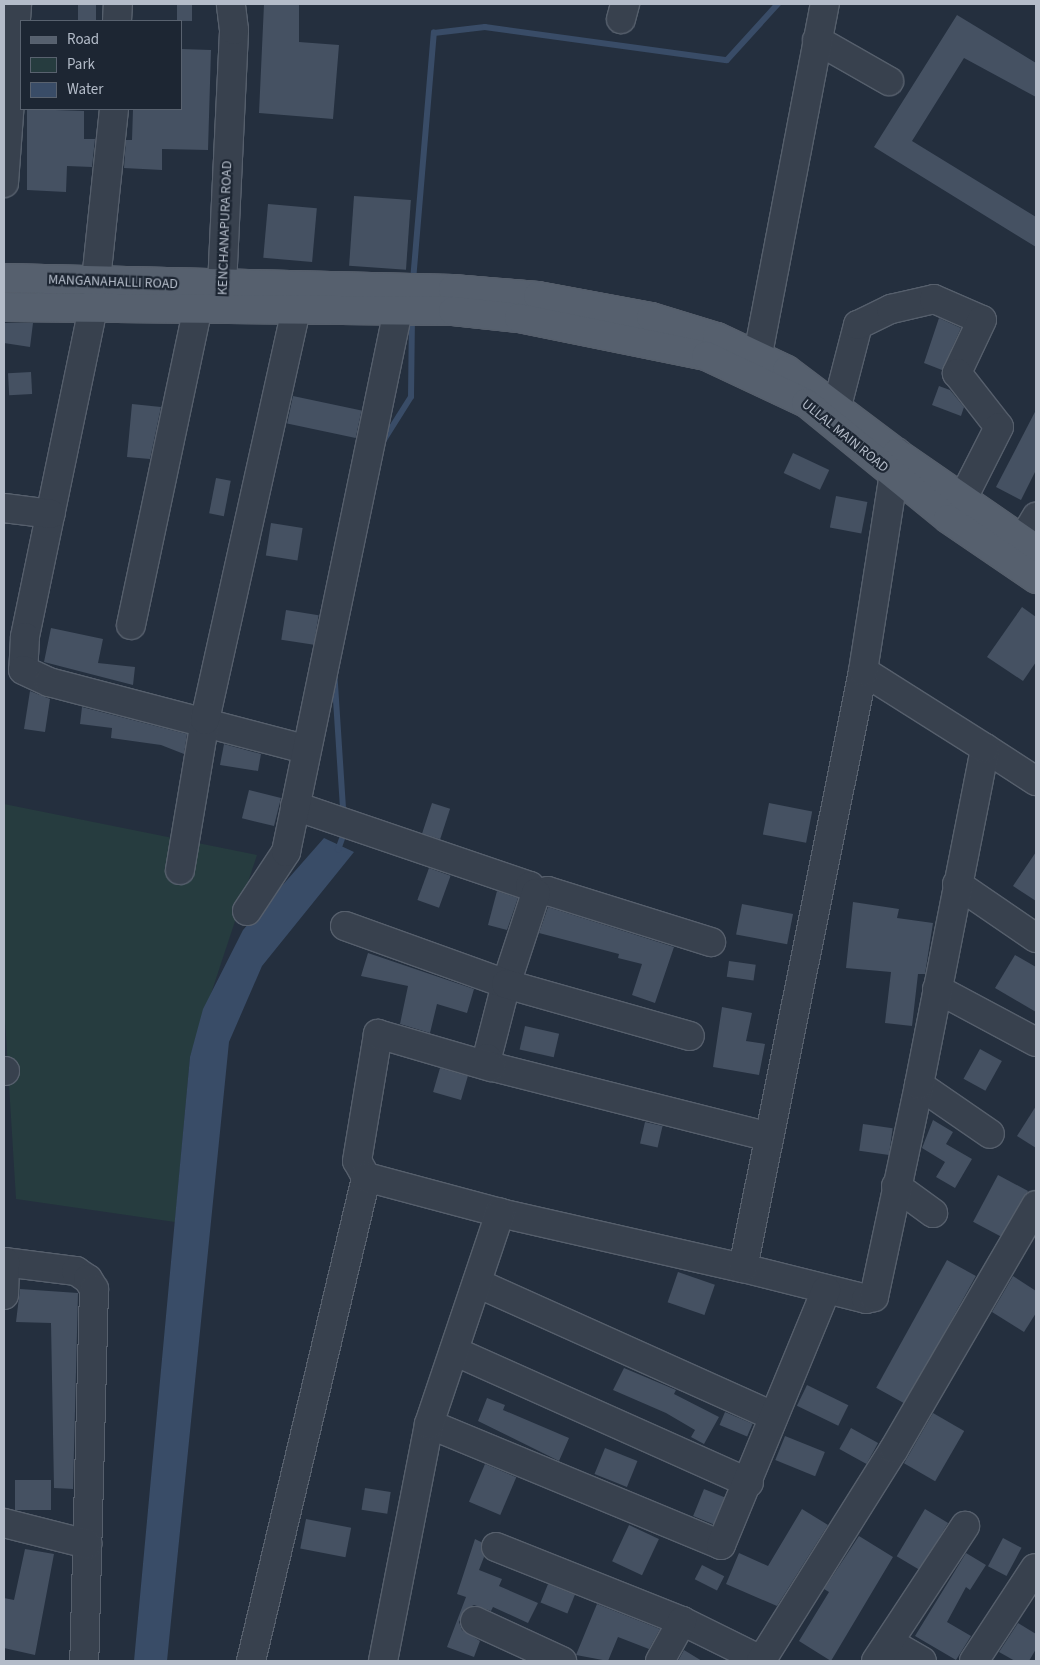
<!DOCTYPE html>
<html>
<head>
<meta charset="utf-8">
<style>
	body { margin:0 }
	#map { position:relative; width:1040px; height:1665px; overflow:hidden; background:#242f3e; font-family:"Source Sans 3",sans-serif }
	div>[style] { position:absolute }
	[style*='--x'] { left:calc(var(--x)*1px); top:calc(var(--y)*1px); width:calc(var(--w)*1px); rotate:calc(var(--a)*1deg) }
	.green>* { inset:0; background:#263c3f }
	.water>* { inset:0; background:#394c67 }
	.stream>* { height:5.5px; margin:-2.75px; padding:0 2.75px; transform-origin:2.75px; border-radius:2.75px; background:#394c67 }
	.building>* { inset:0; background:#455162; transform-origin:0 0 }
	.roads { filter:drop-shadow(1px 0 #565f6c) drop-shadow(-1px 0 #565f6c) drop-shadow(0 1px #565f6c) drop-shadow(0 -1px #565f6c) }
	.minor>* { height:28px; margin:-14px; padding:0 14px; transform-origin:14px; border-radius:14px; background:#38414e }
	.major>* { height:28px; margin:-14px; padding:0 14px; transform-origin:14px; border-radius:14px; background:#56606e }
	span { translate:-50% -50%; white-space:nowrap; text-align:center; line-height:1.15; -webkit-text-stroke:4.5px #1d2633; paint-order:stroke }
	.street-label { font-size:14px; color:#b4bcc9 }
	.frame { position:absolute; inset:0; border:5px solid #b4bcc9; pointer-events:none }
	.legend { position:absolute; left:20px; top:20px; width:162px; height:90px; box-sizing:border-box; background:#1d2633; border:1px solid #59626f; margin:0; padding:6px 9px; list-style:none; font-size:15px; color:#b4bcc9 }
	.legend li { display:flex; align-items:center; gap:10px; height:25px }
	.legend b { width:25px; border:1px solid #59626f }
</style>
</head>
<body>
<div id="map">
	<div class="green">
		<div style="clip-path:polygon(4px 804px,257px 855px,190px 1057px,175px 1222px,16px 1199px,4px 1003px)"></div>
	</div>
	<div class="water">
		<div style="clip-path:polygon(324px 838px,354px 852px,262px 966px,229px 1042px,167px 1661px,134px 1661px,190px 1057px,203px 1009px,243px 930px)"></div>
	</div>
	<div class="stream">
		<div style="--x:413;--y:281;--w:249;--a:-85.2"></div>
		<div style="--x:434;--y:33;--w:51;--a:-6.7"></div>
		<div style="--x:485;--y:27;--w:244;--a:7.8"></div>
		<div style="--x:727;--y:60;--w:76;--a:-47.7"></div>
		<div style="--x:382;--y:443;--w:54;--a:-57.8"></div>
		<div style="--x:411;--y:397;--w:79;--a:-89.3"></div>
		<div style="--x:335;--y:677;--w:138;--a:86.3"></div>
		<div style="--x:338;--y:850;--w:20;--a:-70"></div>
	</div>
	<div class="building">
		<div style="left:78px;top:4px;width:18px;height:17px"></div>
		<div style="left:177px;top:4px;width:15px;height:17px"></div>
		<div style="clip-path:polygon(264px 4px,299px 4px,299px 42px,339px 45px,333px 119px,259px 113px)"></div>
		<div style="clip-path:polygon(957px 15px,1036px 63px,1036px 97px,964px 58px,912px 141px,1036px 217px,1036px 247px,874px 147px)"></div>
		<div style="clip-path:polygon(181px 49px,211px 50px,208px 150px,162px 149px,162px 170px,124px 168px,126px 140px,132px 140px,133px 109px,181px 109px)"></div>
		<div style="clip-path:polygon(27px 109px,84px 111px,84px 139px,95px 139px,92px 167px,67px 166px,66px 192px,27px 190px)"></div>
		<div style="left:354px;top:196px;width:57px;height:70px;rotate:4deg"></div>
		<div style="left:268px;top:204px;width:49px;height:54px;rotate:5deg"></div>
		<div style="clip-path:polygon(939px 318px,961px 328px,942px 370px,924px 363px)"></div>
		<div style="clip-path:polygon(4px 323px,33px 323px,30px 347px,4px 343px)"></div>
		<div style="left:31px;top:372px;width:22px;height:23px;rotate:87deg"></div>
		<div style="clip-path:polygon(939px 386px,950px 390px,964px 407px,961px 416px,932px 405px)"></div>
		<div style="left:293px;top:396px;width:70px;height:28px;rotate:12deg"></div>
		<div style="clip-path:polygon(132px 404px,161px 407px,150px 459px,127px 457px)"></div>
		<div style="clip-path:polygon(1036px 410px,1036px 470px,1021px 500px,996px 487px)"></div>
		<div style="left:793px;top:453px;width:40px;height:22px;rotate:25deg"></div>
		<div style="left:216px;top:478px;width:15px;height:36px;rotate:11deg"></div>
		<div style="left:836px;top:496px;width:32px;height:32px;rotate:11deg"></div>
		<div style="left:271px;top:523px;width:32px;height:33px;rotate:9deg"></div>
		<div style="clip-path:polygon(1022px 607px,1036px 617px,1036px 662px,1023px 681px,987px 657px)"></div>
		<div style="left:286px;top:610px;width:33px;height:30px;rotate:9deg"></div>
		<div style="clip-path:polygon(51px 628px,103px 639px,98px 663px,135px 667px,133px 685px,44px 662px)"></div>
		<div style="clip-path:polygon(30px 691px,50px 699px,45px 732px,24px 729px)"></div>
		<div style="clip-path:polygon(82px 707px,187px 734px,184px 754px,161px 745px,111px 738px,112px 728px,80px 724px)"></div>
		<div style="clip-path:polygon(224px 744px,261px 754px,258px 771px,220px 765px)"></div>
		<div style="left:249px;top:790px;width:33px;height:29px;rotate:14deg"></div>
		<div style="left:432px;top:803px;width:19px;height:32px;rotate:18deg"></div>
		<div style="left:769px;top:803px;width:44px;height:32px;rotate:11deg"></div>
		<div style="clip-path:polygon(1036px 852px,1036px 901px,1013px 886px)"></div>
		<div style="left:429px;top:868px;width:23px;height:34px;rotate:20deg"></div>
		<div style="clip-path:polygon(497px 891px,518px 898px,507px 930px,488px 925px)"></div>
		<div style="clip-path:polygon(853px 902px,899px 909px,897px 918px,933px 923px,925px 974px,918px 974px,912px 1026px,885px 1023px,891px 972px,846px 968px)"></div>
		<div style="left:742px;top:904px;width:52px;height:31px;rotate:11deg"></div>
		<div style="clip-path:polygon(548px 907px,674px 947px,655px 1003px,632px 995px,642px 964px,618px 958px,619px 954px,539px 933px)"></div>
		<div style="clip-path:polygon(368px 953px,474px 989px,467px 1013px,437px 1004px,430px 1033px,400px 1024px,408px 986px,361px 976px)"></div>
		<div style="clip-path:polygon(1015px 955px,1036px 967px,1036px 1012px,995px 988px)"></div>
		<div style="left:729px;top:961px;width:27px;height:16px;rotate:8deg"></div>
		<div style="clip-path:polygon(722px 1007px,752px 1013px,746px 1041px,765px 1044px,759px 1075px,713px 1067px)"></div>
		<div style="left:525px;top:1026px;width:35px;height:24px;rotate:13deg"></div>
		<div style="left:980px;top:1049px;width:25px;height:34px;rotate:29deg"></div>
		<div style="left:440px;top:1068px;width:29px;height:25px;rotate:16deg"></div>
		<div style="clip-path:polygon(1036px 1106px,1036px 1148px,1017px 1136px)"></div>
		<div style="clip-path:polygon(933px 1120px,953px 1132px,946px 1144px,972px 1159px,955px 1188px,936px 1177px,945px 1162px,922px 1148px)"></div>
		<div style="left:645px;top:1122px;width:18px;height:22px;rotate:13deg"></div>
		<div style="left:863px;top:1124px;width:30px;height:27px;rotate:8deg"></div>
		<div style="left:998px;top:1175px;width:34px;height:53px;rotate:28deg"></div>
		<div style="left:947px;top:1260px;width:33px;height:146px;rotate:29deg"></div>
		<div style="left:678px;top:1272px;width:39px;height:32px;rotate:19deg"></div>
		<div style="clip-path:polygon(1013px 1276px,1036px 1291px,1036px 1313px,1024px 1332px,992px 1312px)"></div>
		<div style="clip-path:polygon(20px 1289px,78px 1293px,73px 1489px,54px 1488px,51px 1323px,16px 1322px)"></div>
		<div style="clip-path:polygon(624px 1368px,676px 1390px,674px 1394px,719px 1417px,704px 1444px,691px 1437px,695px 1430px,666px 1413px,613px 1390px)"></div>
		<div style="left:807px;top:1385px;width:46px;height:23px;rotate:26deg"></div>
		<div style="clip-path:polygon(487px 1398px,505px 1405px,503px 1410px,569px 1438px,559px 1461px,478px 1421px)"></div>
		<div style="left:725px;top:1412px;width:30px;height:14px;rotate:23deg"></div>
		<div style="left:933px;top:1413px;width:36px;height:58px;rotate:30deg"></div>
		<div style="left:851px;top:1428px;width:31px;height:24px;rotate:29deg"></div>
		<div style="left:785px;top:1436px;width:43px;height:26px;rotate:22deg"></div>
		<div style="left:605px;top:1448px;width:35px;height:28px;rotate:22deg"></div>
		<div style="left:485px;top:1464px;width:34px;height:41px;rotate:23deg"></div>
		<div style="left:15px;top:1480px;width:36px;height:30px"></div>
		<div style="left:365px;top:1488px;width:26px;height:22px;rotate:9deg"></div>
		<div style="left:704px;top:1489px;width:22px;height:29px;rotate:22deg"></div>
		<div style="clip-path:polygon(802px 1509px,828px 1525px,777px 1606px,726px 1584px,739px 1553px,768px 1566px)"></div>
		<div style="left:925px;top:1509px;width:27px;height:55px;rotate:31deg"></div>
		<div style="left:306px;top:1519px;width:46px;height:30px;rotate:11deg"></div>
		<div style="left:629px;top:1525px;width:33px;height:40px;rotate:25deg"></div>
		<div style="clip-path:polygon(859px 1536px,893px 1557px,831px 1661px,799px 1641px,829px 1592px,824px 1589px)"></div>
		<div style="left:1003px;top:1538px;width:21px;height:32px;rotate:28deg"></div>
		<div style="clip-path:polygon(475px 1539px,481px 1542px,484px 1557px,479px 1570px,502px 1579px,499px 1586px,538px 1603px,528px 1623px,493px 1607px,491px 1611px,474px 1605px,466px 1609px,459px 1622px,462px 1630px,480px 1641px,474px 1657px,447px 1647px,466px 1597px,457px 1594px)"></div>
		<div style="clip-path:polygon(25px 1549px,54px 1554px,35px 1655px,4px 1648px,4px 1598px,14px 1600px)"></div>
		<div style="clip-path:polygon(966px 1553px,986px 1565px,970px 1590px,966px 1587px,947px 1622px,971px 1636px,956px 1660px,915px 1636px)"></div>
		<div style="left:702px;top:1565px;width:25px;height:16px;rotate:27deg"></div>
		<div style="left:548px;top:1584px;width:29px;height:20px;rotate:22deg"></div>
		<div style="clip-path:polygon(597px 1604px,660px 1629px,649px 1649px,618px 1637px,608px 1661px,576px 1655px)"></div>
		<div style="clip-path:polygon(1018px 1623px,1036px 1634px,1036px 1649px,1029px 1661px,1015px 1661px,999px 1652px)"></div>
		<div style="clip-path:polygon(684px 1650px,702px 1661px,678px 1661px)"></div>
	</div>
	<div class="roads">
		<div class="minor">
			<div style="--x:621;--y:19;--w:16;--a:-75"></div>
			<div style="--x:117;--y:21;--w:17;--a:-87"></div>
			<div style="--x:817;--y:40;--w:83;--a:29.7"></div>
			<div style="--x:114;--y:109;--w:200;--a:96"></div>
			<div style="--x:93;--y:308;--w:336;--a:101.7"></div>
			<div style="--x:25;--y:637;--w:33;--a:93"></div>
			<div style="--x:23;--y:670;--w:29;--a:25"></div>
			<div style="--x:49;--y:682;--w:265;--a:14.7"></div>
			<div style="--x:4;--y:183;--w:179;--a:-85.8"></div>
			<div style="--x:221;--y:307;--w:277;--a:-87.3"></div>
			<div style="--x:234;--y:30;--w:26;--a:-97"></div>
			<div style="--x:754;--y:375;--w:378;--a:-79.2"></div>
			<div style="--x:837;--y:406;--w:84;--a:-75.5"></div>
			<div style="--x:858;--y:325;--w:37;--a:-26"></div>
			<div style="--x:891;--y:309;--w:44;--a:-13.1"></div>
			<div style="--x:934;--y:299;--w:52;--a:23.6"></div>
			<div style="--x:982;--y:320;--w:59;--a:115.3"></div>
			<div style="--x:957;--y:373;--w:68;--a:52.1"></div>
			<div style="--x:999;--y:427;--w:80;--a:116.9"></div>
			<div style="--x:4;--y:508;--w:47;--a:7.3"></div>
			<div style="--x:1023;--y:539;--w:26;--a:-59"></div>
			<div style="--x:131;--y:625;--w:321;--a:-78.1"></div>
			<div style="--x:985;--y:748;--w:61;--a:32.9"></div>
			<div style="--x:295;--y:806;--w:248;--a:18.8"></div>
			<div style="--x:530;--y:886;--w:9;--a:49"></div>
			<div style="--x:536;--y:893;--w:12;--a:-9"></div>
			<div style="--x:548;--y:891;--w:171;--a:17.4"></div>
			<div style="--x:180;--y:870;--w:152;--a:-80.5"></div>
			<div style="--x:205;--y:720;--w:419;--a:-77.5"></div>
			<div style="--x:957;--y:884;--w:96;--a:34.4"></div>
			<div style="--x:536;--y:893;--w:96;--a:108.2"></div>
			<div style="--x:506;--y:984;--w:76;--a:104.4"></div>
			<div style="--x:487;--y:1058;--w:8;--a:76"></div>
			<div style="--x:489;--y:1066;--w:289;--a:14.2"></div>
			<div style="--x:247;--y:911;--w:71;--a:-56.5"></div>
			<div style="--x:286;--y:852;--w:553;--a:-78.32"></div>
			<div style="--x:345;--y:926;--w:171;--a:19.8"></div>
			<div style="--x:506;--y:984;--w:191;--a:15.8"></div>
			<div style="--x:937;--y:989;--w:112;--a:28.2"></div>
			<div style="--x:4;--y:1071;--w:1;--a:0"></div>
			<div style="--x:919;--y:1085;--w:86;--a:34.6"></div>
			<div style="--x:366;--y:1177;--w:18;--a:-119"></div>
			<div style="--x:357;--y:1161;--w:129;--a:-80.6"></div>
			<div style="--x:378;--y:1034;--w:118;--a:16.3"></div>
			<div style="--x:896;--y:1186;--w:46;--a:36.1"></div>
			<div style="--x:4;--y:1262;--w:73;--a:7.1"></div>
			<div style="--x:76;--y:1271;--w:14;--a:34"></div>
			<div style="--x:88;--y:1279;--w:12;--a:59"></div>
			<div style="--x:94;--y:1289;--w:372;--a:91.5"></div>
			<div style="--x:743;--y:1268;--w:127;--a:14.1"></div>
			<div style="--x:866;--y:1299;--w:8;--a:-14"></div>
			<div style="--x:874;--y:1297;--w:217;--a:-78"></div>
			<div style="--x:919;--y:1085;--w:343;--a:-78.9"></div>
			<div style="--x:985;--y:748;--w:144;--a:-147.7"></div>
			<div style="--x:477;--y:1283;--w:325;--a:24.2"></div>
			<div style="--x:4;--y:1295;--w:33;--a:-88"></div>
			<div style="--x:454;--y:1351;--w:323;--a:24.1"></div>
			<div style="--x:429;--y:1424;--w:316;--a:22.5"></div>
			<div style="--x:721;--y:1545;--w:276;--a:-67.6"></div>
			<div style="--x:4;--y:1523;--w:86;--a:14.2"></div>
			<div style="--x:496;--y:1547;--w:200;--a:21.7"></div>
			<div style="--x:682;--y:1621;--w:88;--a:26.3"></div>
			<div style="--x:475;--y:1621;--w:96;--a:24.7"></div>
			<div style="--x:889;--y:1642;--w:38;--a:30"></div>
			<div style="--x:251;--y:1661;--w:497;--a:-76.6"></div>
			<div style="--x:366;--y:1177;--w:139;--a:15"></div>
			<div style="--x:500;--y:1213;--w:249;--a:12.8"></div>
			<div style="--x:743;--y:1268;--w:609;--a:-78.63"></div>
			<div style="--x:863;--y:671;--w:221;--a:-81.1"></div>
			<div style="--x:383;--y:1661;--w:241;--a:-79"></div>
			<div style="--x:429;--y:1424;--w:223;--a:-71.4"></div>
			<div style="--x:660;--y:1661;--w:46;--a:-61.2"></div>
			<div style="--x:761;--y:1661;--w:250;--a:-57.9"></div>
			<div style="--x:894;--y:1449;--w:282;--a:-59.8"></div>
			<div style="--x:876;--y:1661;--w:162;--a:-56.6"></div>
			<div style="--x:974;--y:1661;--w:111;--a:-56.7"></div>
		</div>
		<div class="major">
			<div style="--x:4;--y:278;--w:449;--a:1.4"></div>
			<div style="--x:453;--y:289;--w:85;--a:4.7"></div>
			<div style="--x:538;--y:296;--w:115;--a:10.5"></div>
			<div style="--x:651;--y:317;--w:69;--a:16.9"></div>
			<div style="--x:717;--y:337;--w:77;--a:25.2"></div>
			<div style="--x:787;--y:370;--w:138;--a:37"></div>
			<div style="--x:897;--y:453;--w:169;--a:34.6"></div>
			<div style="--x:4;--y:307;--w:449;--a:0.5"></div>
			<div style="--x:453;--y:311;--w:66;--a:6.1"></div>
			<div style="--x:519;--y:318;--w:191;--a:11.5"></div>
			<div style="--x:706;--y:356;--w:110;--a:25.2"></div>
			<div style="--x:806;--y:403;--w:183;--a:39.2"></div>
			<div style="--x:948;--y:519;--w:107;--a:34.3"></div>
		</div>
	</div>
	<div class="street-label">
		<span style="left:225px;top:228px;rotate:-88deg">KENCHANAPURA ROAD</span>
		<span style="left:113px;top:282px;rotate:2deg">MANGANAHALLI ROAD</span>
		<span style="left:845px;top:436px;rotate:39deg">ULLAL MAIN ROAD</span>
	</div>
	<div class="frame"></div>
	<ul class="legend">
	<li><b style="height:6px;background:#56606e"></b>Road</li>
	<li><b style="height:14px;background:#263c3f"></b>Park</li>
	<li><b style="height:14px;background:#394c67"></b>Water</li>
	</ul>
</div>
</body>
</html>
